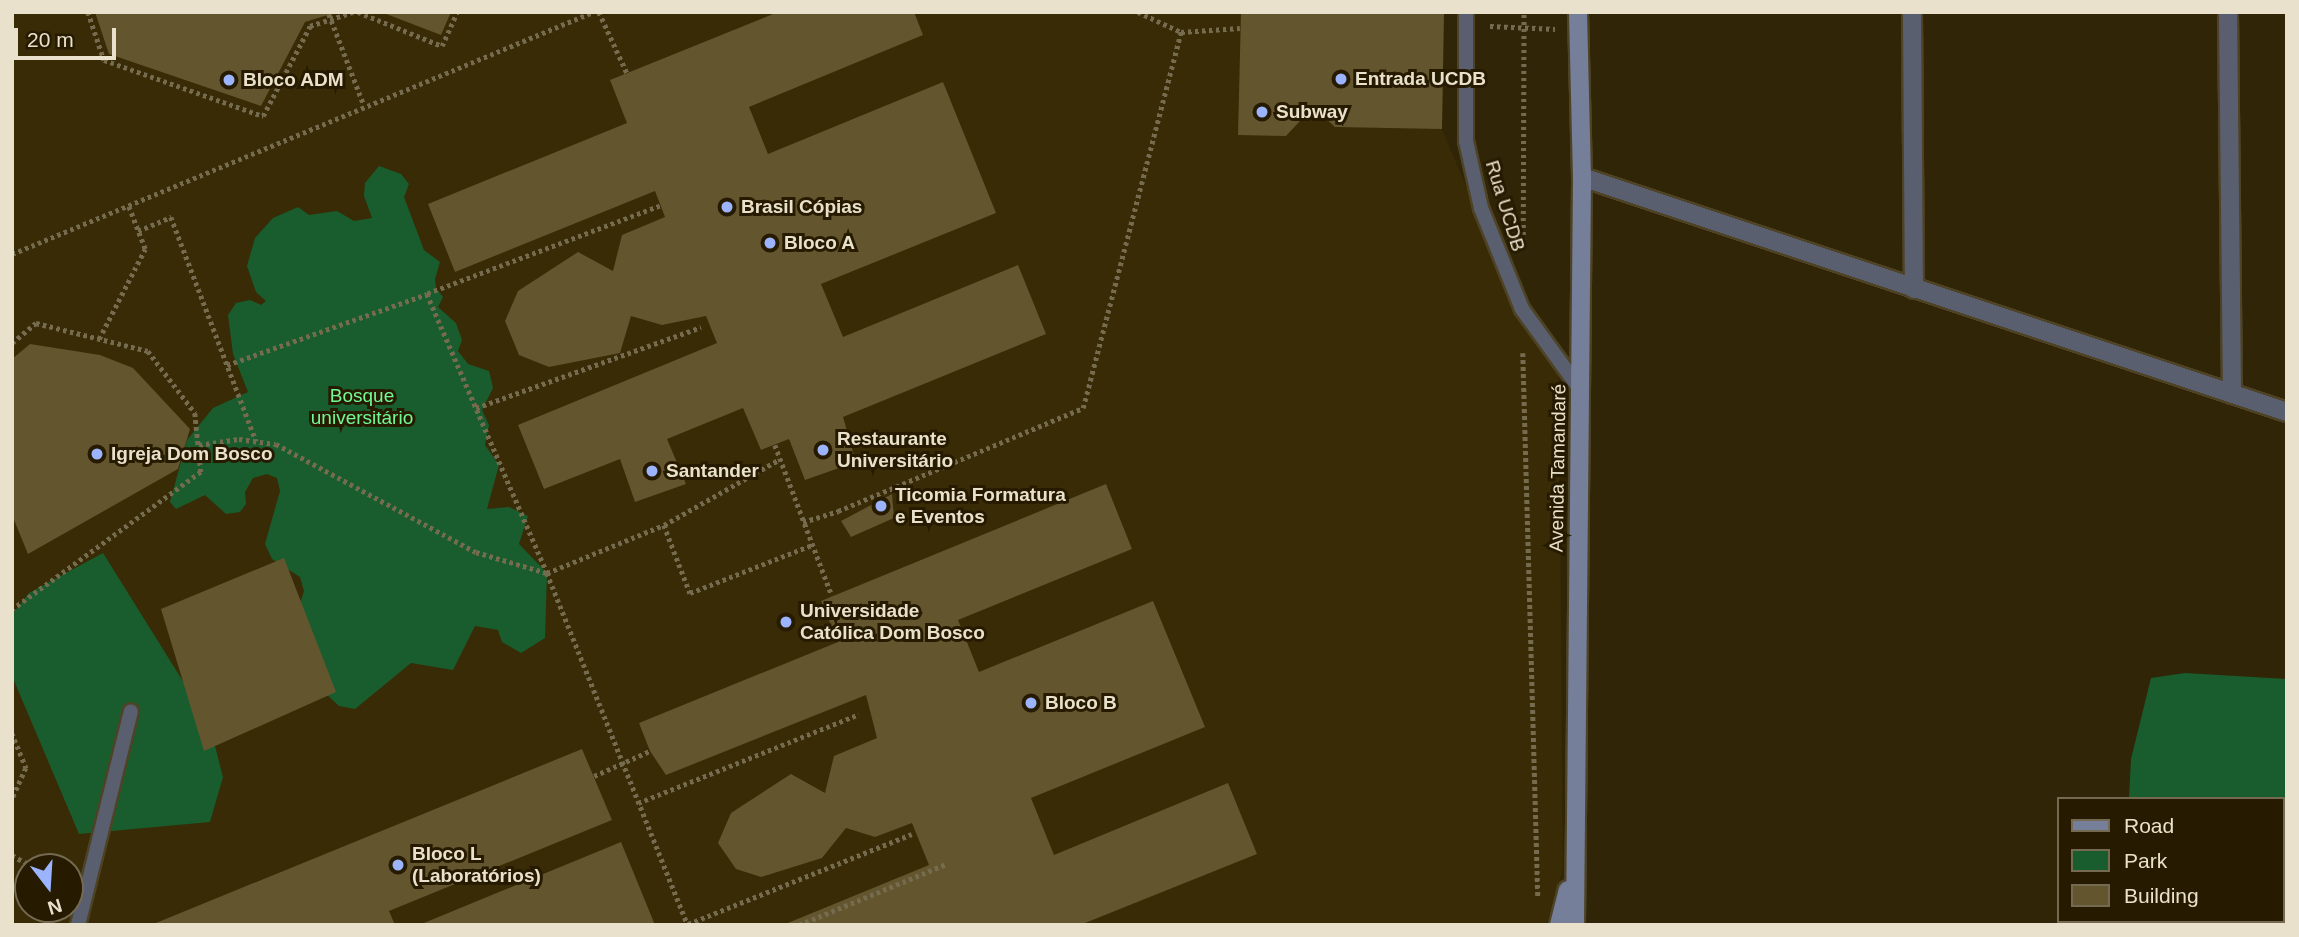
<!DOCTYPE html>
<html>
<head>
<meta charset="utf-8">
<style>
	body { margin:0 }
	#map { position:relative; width:2299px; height:937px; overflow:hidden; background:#302506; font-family:Arial,sans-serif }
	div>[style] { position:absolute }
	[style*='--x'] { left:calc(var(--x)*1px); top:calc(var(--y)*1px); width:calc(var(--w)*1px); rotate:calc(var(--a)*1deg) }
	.built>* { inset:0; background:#382b05 }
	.green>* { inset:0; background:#195d2e }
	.building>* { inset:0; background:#63552d }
	.path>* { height:4.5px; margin-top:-2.25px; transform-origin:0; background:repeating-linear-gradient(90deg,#756b4f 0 3.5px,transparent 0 7px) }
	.roads { filter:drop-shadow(2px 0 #4e4326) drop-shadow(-2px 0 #4e4326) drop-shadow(0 2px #4e4326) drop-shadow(0 -2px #4e4326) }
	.lane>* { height:14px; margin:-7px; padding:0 7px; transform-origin:7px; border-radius:7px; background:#595f6f }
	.street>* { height:18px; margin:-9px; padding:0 9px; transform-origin:9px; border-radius:9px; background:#595f6f }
	.secondary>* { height:18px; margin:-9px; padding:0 9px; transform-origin:9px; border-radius:9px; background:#767f99 }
	.dots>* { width:19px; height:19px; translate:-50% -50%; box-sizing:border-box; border:4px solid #261b00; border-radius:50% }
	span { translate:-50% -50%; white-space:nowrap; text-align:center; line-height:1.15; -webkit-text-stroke:6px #261b00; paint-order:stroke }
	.poi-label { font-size:19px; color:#e9e1cb; font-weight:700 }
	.left { translate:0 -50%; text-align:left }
	.street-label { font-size:19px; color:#e9e1cb }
	.park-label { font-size:19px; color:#71f995 }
	.frame { position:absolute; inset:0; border:14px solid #e9e1cb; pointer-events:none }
	.legend { position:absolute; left:2057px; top:797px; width:228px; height:126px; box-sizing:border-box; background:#261b00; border:2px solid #746a51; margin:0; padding:9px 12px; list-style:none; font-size:21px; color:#e9e1cb }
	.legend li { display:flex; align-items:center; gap:14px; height:35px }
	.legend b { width:35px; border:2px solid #746a51 }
	.north { position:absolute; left:14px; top:853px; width:70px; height:70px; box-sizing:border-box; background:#261b00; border:2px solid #746a51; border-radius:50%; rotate:163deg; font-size:19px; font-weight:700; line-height:28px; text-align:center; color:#e9e1cb }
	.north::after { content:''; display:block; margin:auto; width:24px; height:32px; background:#9cb4fd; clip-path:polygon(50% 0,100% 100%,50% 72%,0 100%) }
	.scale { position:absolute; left:14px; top:28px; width:102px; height:32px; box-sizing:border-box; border:4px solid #e9e1cb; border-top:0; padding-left:9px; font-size:21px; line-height:24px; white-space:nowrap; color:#e9e1cb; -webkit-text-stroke:5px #261b00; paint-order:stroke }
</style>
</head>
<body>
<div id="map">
	<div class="built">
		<div style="clip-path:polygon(evenodd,12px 12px,1444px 12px,1442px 129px,1509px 289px,1559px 377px,1563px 869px,1546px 925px,12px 925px,12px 12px,28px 867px,70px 867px,70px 909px,28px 909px,28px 867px)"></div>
	</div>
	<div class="green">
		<div style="clip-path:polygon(379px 166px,401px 174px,409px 184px,404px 197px,424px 250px,440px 262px,435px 279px,436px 288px,443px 297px,438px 307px,456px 323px,462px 340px,458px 351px,468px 364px,489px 371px,493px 388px,482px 410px,489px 425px,485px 445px,499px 465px,487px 509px,509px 507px,528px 516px,519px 544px,547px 573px,545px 638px,521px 653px,502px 642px,498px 630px,475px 626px,453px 670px,411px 663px,355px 709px,339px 706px,323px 691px,298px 609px,304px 591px,300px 577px,272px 559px,265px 544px,280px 491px,277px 478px,267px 474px,253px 478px,245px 492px,246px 504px,240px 512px,226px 514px,205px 495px,176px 509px,170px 502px,187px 440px,213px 408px,248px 392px,233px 354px,228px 315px,236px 303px,250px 300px,261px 305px,266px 301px,256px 292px,247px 266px,255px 238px,273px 218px,298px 207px,309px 215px,337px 211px,354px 221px,372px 218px,364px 196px,365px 183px)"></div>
		<div style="clip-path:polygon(103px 553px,209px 723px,223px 777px,210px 822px,79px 834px,12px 676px,12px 615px,29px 593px)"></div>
		<div style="clip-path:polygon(2185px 673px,2287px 679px,2287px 925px,2132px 925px,2132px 921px,2283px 921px,2283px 799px,2129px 799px,2131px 759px,2151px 678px)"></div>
	</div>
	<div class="building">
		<div style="clip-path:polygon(95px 12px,334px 12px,334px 13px,305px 22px,261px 106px,109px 54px)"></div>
		<div style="clip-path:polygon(381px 12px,451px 12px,441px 35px)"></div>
		<div style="clip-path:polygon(778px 12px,914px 12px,923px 35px,749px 107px,768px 154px,943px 82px,996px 213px,821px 284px,843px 337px,1018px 265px,1046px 334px,843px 417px,856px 462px,805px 480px,789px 439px,761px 450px,743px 408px,667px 439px,686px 484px,635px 502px,620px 459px,544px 489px,518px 425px,717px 343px,706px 316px,662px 325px,631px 316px,620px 353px,549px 367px,519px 355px,505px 321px,518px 291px,578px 252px,613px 271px,622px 235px,665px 217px,655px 191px,455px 272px,428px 204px,627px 123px,610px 80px)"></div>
		<div style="clip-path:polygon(1241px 12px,1444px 12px,1442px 129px,1335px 127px,1313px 107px,1286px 136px,1238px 135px)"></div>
		<div style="clip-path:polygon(30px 344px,100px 355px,133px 368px,190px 429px,178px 469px,28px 554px,12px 515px,12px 359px)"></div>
		<div style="clip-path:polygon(1106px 484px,1132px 549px,958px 620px,979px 672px,1153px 601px,1205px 727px,1031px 798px,1054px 855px,1228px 783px,1257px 854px,1080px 925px,783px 925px,929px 865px,912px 823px,875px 837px,846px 828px,822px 858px,761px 877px,736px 869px,718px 843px,731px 813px,791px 774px,825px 793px,834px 756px,877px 738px,866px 695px,666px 775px,650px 751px,639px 723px,838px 642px,821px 601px)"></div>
		<div style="clip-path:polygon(892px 494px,894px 518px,851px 537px,841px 521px)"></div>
		<div style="clip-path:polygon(284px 558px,336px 692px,204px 751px,161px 609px)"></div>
		<div style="clip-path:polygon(582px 749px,612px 820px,389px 911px,395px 925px,151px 925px)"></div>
		<div style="clip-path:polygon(621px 842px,655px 925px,419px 925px)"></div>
	</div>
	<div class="path">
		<div style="--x:88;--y:12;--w:51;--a:71.6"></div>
		<div style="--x:104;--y:60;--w:169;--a:19.4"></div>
		<div style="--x:263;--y:116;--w:102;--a:-62.4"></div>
		<div style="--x:310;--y:26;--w:45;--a:-18"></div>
		<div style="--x:358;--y:12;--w:91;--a:22"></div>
		<div style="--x:442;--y:46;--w:37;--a:-66"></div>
		<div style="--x:599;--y:12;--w:67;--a:65.3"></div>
		<div style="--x:1138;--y:12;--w:47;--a:24.9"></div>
		<div style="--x:329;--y:14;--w:97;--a:69"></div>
		<div style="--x:1490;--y:26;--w:65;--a:2.6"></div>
		<div style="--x:660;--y:206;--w:249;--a:159.3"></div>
		<div style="--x:427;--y:294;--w:304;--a:66.7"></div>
		<div style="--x:547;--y:573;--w:379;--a:68.2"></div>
		<div style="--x:138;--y:231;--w:36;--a:-23"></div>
		<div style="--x:171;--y:217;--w:240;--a:69.2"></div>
		<div style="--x:1523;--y:242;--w:230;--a:-89.8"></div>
		<div style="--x:12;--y:254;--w:629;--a:-22.61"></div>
		<div style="--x:99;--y:339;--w:101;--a:-62.9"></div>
		<div style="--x:145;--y:249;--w:47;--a:-111.1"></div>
		<div style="--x:12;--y:343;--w:31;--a:-40"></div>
		<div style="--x:36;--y:323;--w:115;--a:14"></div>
		<div style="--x:148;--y:351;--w:78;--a:52.8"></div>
		<div style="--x:195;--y:413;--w:59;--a:84.2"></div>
		<div style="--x:201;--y:472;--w:234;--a:143.9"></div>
		<div style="--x:1523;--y:353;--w:544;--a:88.42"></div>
		<div style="--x:227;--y:365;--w:212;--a:-19.5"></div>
		<div style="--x:476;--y:408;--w:239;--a:-19.8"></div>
		<div style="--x:199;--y:445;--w:40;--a:-8.5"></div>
		<div style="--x:239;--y:439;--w:37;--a:8"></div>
		<div style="--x:276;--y:444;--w:227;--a:28.4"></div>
		<div style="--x:476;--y:552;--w:74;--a:16.5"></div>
		<div style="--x:547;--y:573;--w:126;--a:-22.3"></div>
		<div style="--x:664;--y:525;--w:133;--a:-29.6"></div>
		<div style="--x:775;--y:445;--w:161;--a:69.3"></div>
		<div style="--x:803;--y:522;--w:37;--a:-17"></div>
		<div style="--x:838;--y:511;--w:266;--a:-22.8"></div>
		<div style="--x:1083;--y:408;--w:389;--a:-75.4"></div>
		<div style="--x:1181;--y:32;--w:59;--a:-3.9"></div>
		<div style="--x:664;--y:525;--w:73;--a:69.1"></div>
		<div style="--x:690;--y:593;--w:131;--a:-21.5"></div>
		<div style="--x:12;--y:733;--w:38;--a:68"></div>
		<div style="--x:26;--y:768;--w:34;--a:114"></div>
		<div style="--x:594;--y:776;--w:61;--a:-24.1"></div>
		<div style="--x:638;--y:803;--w:238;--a:-21.9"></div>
		<div style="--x:12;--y:855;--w:24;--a:30"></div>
		<div style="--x:688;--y:924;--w:241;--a:-21.9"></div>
		<div style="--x:799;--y:925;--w:159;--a:-22.5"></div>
	</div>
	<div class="roads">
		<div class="lane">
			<div style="--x:1466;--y:12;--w:129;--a:90"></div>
			<div style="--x:1466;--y:141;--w:69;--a:77.4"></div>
			<div style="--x:1481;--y:208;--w:109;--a:67.9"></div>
			<div style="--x:1522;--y:309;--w:99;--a:54.1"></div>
			<div style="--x:78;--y:925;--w:220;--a:-76.1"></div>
		</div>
		<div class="street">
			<div style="--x:1912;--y:12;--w:277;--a:89.6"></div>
			<div style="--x:2228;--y:12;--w:382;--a:89.4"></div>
			<div style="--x:1582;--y:177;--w:743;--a:18.43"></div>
		</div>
		<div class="secondary">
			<div style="--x:1559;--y:925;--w:36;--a:-76"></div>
			<div style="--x:1575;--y:925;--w:748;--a:-89.46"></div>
			<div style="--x:1582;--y:177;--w:165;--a:-91.4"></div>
		</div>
	</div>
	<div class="dots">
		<div style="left:1341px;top:79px;background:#9cb4fd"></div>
		<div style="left:229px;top:80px;background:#9cb4fd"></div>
		<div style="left:1262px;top:112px;background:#9cb4fd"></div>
		<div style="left:727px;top:207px;background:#9cb4fd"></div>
		<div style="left:770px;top:243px;background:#9cb4fd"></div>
		<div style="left:823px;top:450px;background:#9cb4fd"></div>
		<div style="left:97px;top:454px;background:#9cb4fd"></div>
		<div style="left:652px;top:471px;background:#9cb4fd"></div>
		<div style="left:881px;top:506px;background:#9cb4fd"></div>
		<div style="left:786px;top:622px;background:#9cb4fd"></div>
		<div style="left:1031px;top:703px;background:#9cb4fd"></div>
		<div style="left:398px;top:865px;background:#9cb4fd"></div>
	</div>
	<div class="poi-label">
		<span class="left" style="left:1355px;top:79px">Entrada UCDB</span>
		<span class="left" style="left:243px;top:80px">Bloco ADM</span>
		<span class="left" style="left:1276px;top:112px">Subway</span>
		<span class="left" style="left:741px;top:207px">Brasil Cópias</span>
		<span class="left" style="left:784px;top:243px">Bloco A</span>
		<span class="left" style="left:837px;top:450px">Restaurante<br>Universitário</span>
		<span class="left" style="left:111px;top:454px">Igreja Dom Bosco</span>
		<span class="left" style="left:666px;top:471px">Santander</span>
		<span class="left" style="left:895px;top:506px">Ticomia Formatura<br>e Eventos</span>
		<span class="left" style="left:800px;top:622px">Universidade<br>Católica Dom Bosco</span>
		<span class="left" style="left:1045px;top:703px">Bloco B</span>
		<span class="left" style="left:412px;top:865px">Bloco L<br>(Laboratórios)</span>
	</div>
	<div class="street-label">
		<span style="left:1505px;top:206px;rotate:73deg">Rua UCDB</span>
		<span style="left:1558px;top:468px;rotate:-89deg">Avenida Tamandaré</span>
	</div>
	<div class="park-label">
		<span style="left:362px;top:407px">Bosque<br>universitário</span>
	</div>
	<div class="frame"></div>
	<ul class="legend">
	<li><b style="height:9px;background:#767f99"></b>Road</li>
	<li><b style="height:19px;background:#195d2e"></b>Park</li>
	<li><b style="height:19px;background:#63552d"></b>Building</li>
	</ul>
	<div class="north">N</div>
	<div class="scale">20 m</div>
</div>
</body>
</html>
